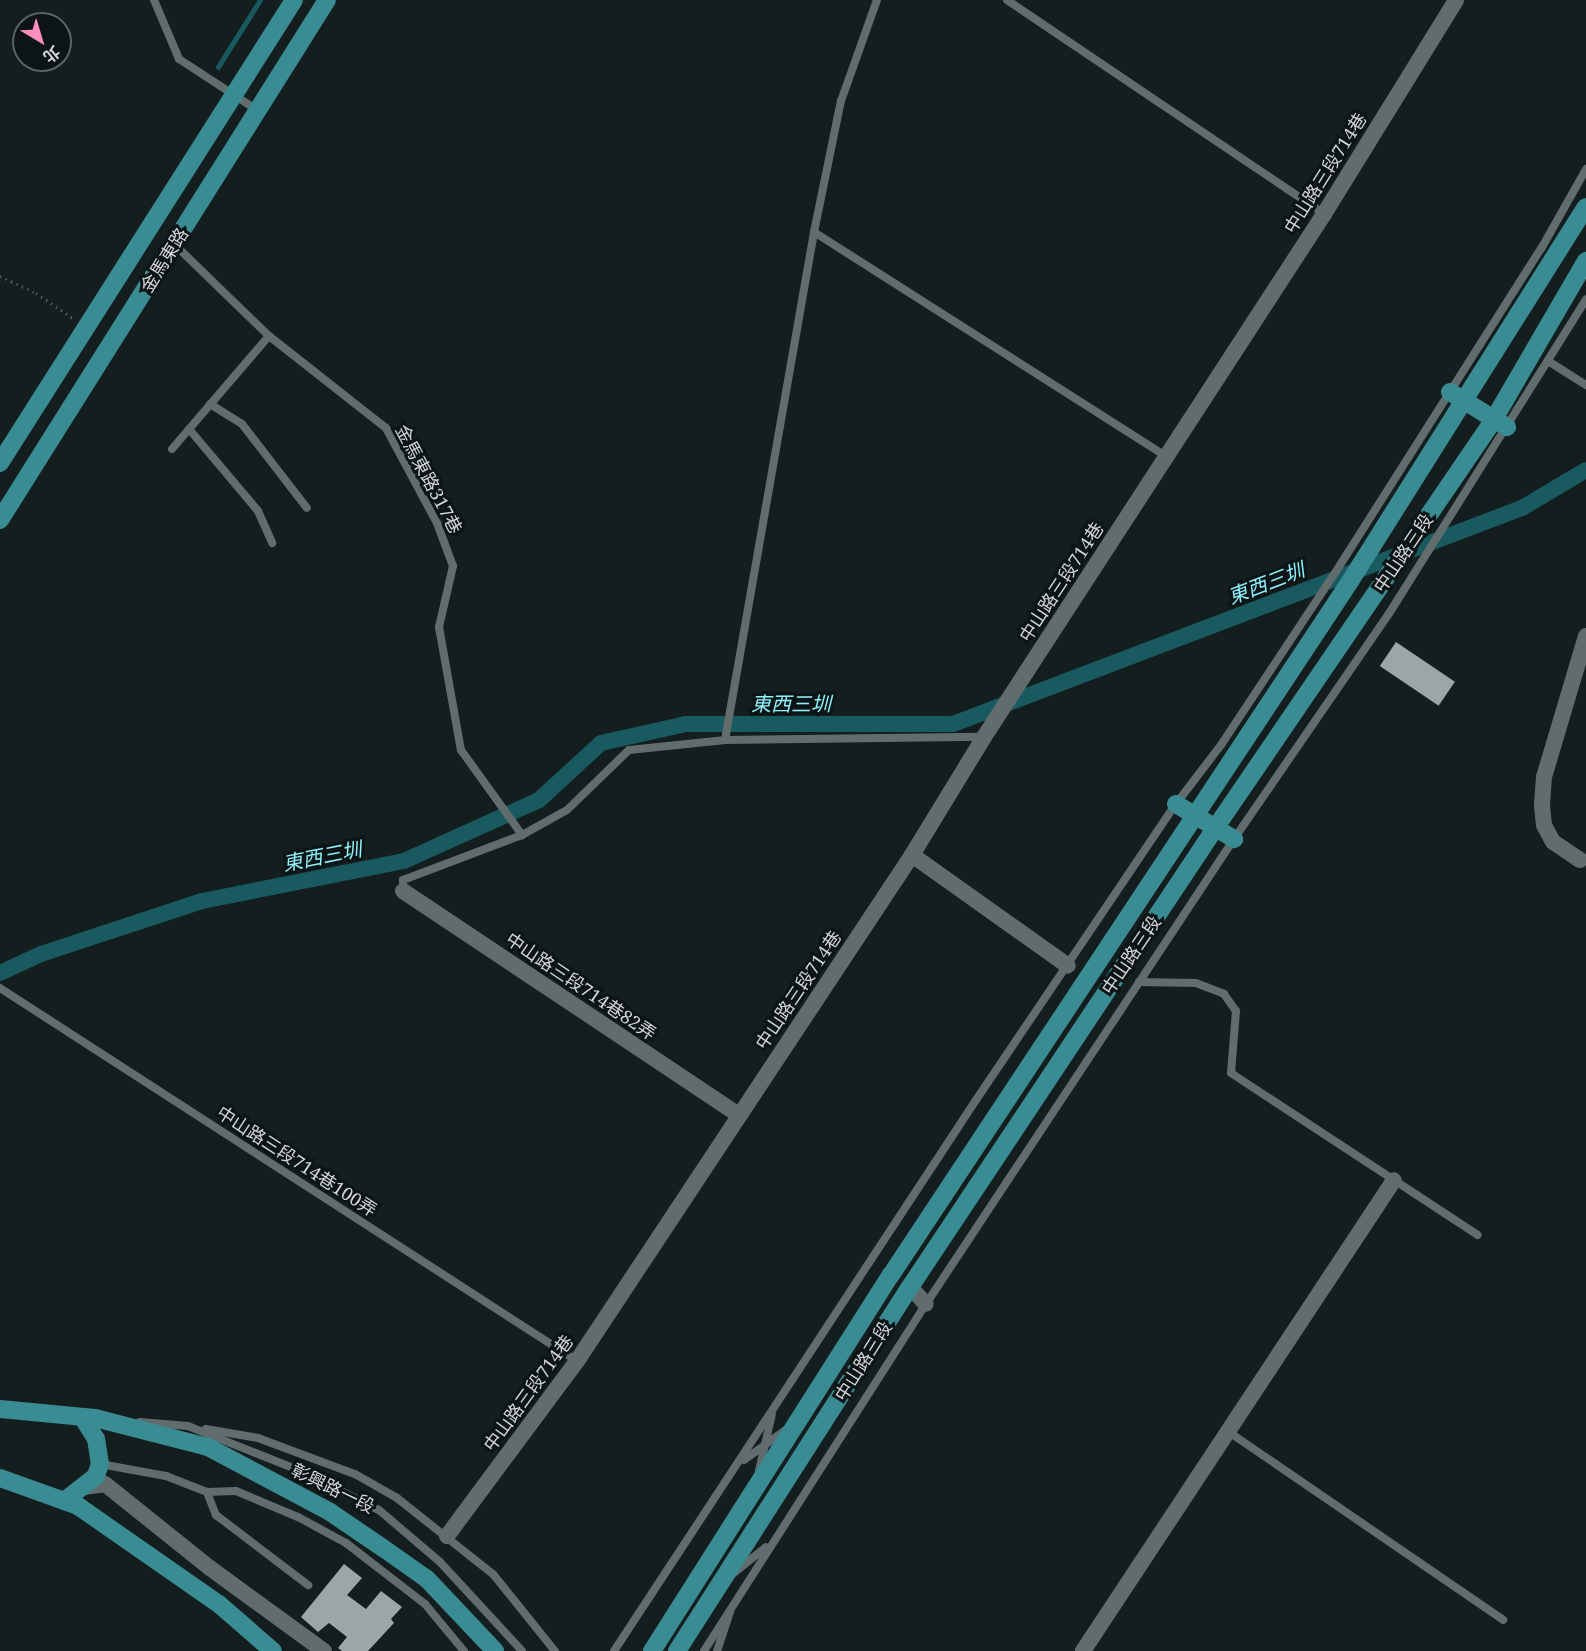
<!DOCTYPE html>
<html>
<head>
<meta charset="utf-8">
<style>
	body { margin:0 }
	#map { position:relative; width:1586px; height:1651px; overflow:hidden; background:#151e1e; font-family:"Noto Serif","Noto Sans TC",serif }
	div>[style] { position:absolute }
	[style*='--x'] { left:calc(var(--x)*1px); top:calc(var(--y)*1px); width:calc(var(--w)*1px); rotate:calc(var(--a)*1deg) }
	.stream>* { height:4.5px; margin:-2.25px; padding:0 2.25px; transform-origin:2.25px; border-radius:2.25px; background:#185a5f }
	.canal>* { height:16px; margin:-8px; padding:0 8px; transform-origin:8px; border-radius:8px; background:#185a5f }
	.building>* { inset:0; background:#9ba6a7; transform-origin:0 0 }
	.path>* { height:3px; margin-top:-1.5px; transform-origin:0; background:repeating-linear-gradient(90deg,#4f5757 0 1.5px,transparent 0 6px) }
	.lane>* { height:8px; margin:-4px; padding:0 4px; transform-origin:4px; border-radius:4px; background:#616c6d }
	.street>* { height:16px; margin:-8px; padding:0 8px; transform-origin:8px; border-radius:8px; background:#616c6d }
	.primary>* { height:18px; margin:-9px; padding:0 9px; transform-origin:9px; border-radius:9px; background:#398c93 }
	span { translate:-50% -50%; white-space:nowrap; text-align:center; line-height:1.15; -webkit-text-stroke:6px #0c1415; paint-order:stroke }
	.street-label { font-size:18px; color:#d2d7d8 }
	.water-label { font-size:20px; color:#8df0fa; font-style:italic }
	.north { position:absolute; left:12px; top:12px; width:60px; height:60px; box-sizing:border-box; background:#0c1415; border:2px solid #5b6263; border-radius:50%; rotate:142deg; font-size:16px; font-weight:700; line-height:24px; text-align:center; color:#d2d7d8 }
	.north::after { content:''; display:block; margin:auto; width:21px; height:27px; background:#fd8ebe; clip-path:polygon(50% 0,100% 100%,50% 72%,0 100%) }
</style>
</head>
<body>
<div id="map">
	<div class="stream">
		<div style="--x:218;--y:67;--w:79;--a:-57.9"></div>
	</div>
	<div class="canal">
		<div style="--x:0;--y:973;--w:45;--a:-24.9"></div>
		<div style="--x:41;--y:954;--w:169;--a:-18.2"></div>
		<div style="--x:202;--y:901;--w:206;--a:-11.2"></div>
		<div style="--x:404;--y:861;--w:148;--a:-24.3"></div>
		<div style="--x:539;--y:800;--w:84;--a:-42.6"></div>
		<div style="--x:601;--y:743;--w:87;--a:-12.6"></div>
		<div style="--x:686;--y:724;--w:267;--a:0"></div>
		<div style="--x:953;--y:724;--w:609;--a:-20.79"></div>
		<div style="--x:1522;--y:508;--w:74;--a:-30.7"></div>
	</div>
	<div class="building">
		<div style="left:1396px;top:642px;width:71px;height:29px;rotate:34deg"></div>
		<div style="clip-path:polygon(344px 1564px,362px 1578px,347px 1595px,366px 1609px,381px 1591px,402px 1607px,391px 1619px,394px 1623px,368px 1651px,342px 1651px,338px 1648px,347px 1637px,329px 1623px,318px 1632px,301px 1617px)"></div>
	</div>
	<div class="path">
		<div style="--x:0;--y:276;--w:40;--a:25"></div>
		<div style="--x:36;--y:293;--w:46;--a:34.4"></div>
	</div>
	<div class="lane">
		<div style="--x:154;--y:0;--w:64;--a:67"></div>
		<div style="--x:179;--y:59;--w:93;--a:33.2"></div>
		<div style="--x:1007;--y:0;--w:382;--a:34"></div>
		<div style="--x:814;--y:232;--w:419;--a:32.5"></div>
		<div style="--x:174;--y:244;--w:132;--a:44.1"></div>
		<div style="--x:269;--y:336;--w:149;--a:38.2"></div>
		<div style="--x:386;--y:428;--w:108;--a:61.8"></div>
		<div style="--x:437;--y:523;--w:46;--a:69.6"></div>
		<div style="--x:453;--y:566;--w:63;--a:102.9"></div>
		<div style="--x:439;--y:627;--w:125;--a:79.9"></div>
		<div style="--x:461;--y:750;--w:105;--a:54.3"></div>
		<div style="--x:1548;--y:361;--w:45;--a:32.3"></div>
		<div style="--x:210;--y:404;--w:38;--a:32"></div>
		<div style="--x:242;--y:424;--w:106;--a:52.3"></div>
		<div style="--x:189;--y:429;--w:107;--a:49.9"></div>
		<div style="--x:258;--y:511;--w:35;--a:66"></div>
		<div style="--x:172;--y:449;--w:149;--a:-49.4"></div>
		<div style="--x:725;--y:740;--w:516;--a:-80.06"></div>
		<div style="--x:814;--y:232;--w:134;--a:-78.4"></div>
		<div style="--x:841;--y:101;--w:107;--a:-70.4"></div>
		<div style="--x:403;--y:891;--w:11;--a:-90"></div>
		<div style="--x:403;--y:880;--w:127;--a:-20.7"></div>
		<div style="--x:522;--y:835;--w:51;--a:-29.1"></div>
		<div style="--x:567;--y:810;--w:86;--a:-44.1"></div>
		<div style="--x:629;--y:750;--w:97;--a:-5.9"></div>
		<div style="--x:725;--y:740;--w:259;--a:-0.7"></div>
		<div style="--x:1139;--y:982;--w:57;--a:1"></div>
		<div style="--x:1196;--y:983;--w:30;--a:21"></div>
		<div style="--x:1224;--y:994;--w:21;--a:55"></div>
		<div style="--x:1236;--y:1011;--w:62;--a:94.6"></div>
		<div style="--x:1231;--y:1073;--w:295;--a:33.3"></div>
		<div style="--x:0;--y:988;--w:687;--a:32.88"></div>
		<div style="--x:140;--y:1422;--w:48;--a:4.8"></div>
		<div style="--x:188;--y:1426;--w:124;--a:21.8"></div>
		<div style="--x:303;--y:1472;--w:85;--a:26.6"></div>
		<div style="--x:379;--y:1510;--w:80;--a:40.4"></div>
		<div style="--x:440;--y:1562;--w:121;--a:47.3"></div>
		<div style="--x:206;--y:1429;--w:53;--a:9.8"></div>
		<div style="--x:258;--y:1438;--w:103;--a:20.4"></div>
		<div style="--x:355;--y:1474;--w:48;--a:29.7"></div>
		<div style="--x:397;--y:1498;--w:122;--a:38.4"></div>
		<div style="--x:493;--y:1574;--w:99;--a:51.2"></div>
		<div style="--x:1226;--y:1430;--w:336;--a:34.4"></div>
		<div style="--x:744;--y:1460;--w:53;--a:-35.8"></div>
		<div style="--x:100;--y:1464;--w:67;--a:10.3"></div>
		<div style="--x:166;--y:1476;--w:44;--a:21.3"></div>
		<div style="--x:207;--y:1492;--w:29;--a:-2"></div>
		<div style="--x:236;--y:1491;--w:67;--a:22.8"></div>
		<div style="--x:298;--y:1517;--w:55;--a:28.4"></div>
		<div style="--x:346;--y:1543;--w:100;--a:37.7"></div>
		<div style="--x:425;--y:1604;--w:61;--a:50.3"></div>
		<div style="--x:759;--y:1471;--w:58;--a:-77.2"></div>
		<div style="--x:207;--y:1492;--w:25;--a:69"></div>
		<div style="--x:216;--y:1515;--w:116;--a:37.3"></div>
		<div style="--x:734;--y:1573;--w:41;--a:-39.1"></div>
		<div style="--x:614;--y:1651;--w:659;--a:-56.7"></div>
		<div style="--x:976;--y:1100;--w:357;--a:-56"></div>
		<div style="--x:1176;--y:804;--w:74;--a:-52.7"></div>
		<div style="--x:1221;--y:745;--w:206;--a:-56.5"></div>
		<div style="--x:1335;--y:573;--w:384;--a:-57.6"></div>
		<div style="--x:1541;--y:249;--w:92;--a:-60.6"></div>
		<div style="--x:704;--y:1651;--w:412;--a:-57.4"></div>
		<div style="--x:926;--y:1304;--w:558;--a:-56.48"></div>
		<div style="--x:1234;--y:839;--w:275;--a:-55.5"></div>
		<div style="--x:1390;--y:612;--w:369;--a:-57.9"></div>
		<div style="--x:717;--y:1651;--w:44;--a:-71.6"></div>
	</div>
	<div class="street">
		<div style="--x:912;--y:855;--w:191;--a:35.4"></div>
		<div style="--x:1580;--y:860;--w:32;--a:-146"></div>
		<div style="--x:1553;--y:842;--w:19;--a:-118"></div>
		<div style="--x:1544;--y:825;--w:20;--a:-96"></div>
		<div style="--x:1542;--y:805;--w:28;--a:-86"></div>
		<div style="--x:1544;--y:777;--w:147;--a:-73.4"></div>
		<div style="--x:403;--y:891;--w:402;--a:33.7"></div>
		<div style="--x:910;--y:1287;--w:23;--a:47"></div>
		<div style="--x:84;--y:1487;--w:21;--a:-8"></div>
		<div style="--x:105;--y:1484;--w:134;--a:38.7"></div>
		<div style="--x:210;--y:1568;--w:141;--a:36.1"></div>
		<div style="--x:447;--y:1536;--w:218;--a:-53.4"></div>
		<div style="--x:577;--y:1361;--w:607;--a:-56.49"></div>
		<div style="--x:912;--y:855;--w:138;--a:-58.6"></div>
		<div style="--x:984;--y:737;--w:624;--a:-56.97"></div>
		<div style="--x:1324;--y:214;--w:251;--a:-58.3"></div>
		<div style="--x:1083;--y:1651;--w:564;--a:-56.56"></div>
	</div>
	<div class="primary">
		<div style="--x:1450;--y:392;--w:67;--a:31.6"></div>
		<div style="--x:0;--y:463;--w:548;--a:-57.58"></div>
		<div style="--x:0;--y:520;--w:614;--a:-57.84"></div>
		<div style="--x:1176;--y:804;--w:68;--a:31.1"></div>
		<div style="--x:0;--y:1409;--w:95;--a:5.4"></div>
		<div style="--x:95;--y:1418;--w:117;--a:14.4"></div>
		<div style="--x:208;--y:1447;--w:138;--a:28"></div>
		<div style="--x:330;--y:1512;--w:64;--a:34.2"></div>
		<div style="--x:383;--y:1548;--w:54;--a:35.2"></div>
		<div style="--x:427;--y:1579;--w:99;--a:46.6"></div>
		<div style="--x:0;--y:1478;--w:83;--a:19.7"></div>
		<div style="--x:78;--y:1506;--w:173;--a:34.9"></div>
		<div style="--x:220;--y:1605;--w:70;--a:41"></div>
		<div style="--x:64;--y:1501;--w:41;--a:-38"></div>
		<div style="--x:96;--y:1476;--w:13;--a:-72"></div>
		<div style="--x:100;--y:1464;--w:25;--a:-99"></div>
		<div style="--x:96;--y:1439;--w:26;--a:-122"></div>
		<div style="--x:652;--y:1651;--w:446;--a:-57.6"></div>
		<div style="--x:891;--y:1275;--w:830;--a:-56.5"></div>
		<div style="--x:1349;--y:583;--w:444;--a:-57.8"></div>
		<div style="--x:677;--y:1651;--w:432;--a:-57.4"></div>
		<div style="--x:910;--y:1287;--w:552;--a:-56.37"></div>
		<div style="--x:1216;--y:827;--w:494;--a:-55.7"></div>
		<div style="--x:1494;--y:419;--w:183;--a:-59.8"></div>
	</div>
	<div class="street-label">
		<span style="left:1325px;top:173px;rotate:-58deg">中山路三段714巷</span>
		<span style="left:164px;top:260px;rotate:-58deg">金馬東路</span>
		<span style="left:429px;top:479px;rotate:62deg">金馬東路317巷</span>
		<span style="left:1403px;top:553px;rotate:-56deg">中山路三段</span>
		<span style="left:1061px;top:582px;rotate:-57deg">中山路三段714巷</span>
		<span style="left:1131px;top:955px;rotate:-56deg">中山路三段</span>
		<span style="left:581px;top:986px;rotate:34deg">中山路三段714巷82弄</span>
		<span style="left:798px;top:990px;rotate:-56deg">中山路三段714巷</span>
		<span style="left:297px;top:1161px;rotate:33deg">中山路三段714巷100弄</span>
		<span style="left:863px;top:1361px;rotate:-58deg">中山路三段</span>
		<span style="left:528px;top:1393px;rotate:-54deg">中山路三段714巷</span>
		<span style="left:333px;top:1488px;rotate:26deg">彰興路一段</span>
	</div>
	<div class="water-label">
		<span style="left:1266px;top:583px;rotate:-21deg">東西三圳</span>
		<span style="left:791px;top:703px">東西三圳</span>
		<span style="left:322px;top:856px;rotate:-11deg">東西三圳</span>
	</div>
	<div class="north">北</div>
</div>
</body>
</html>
